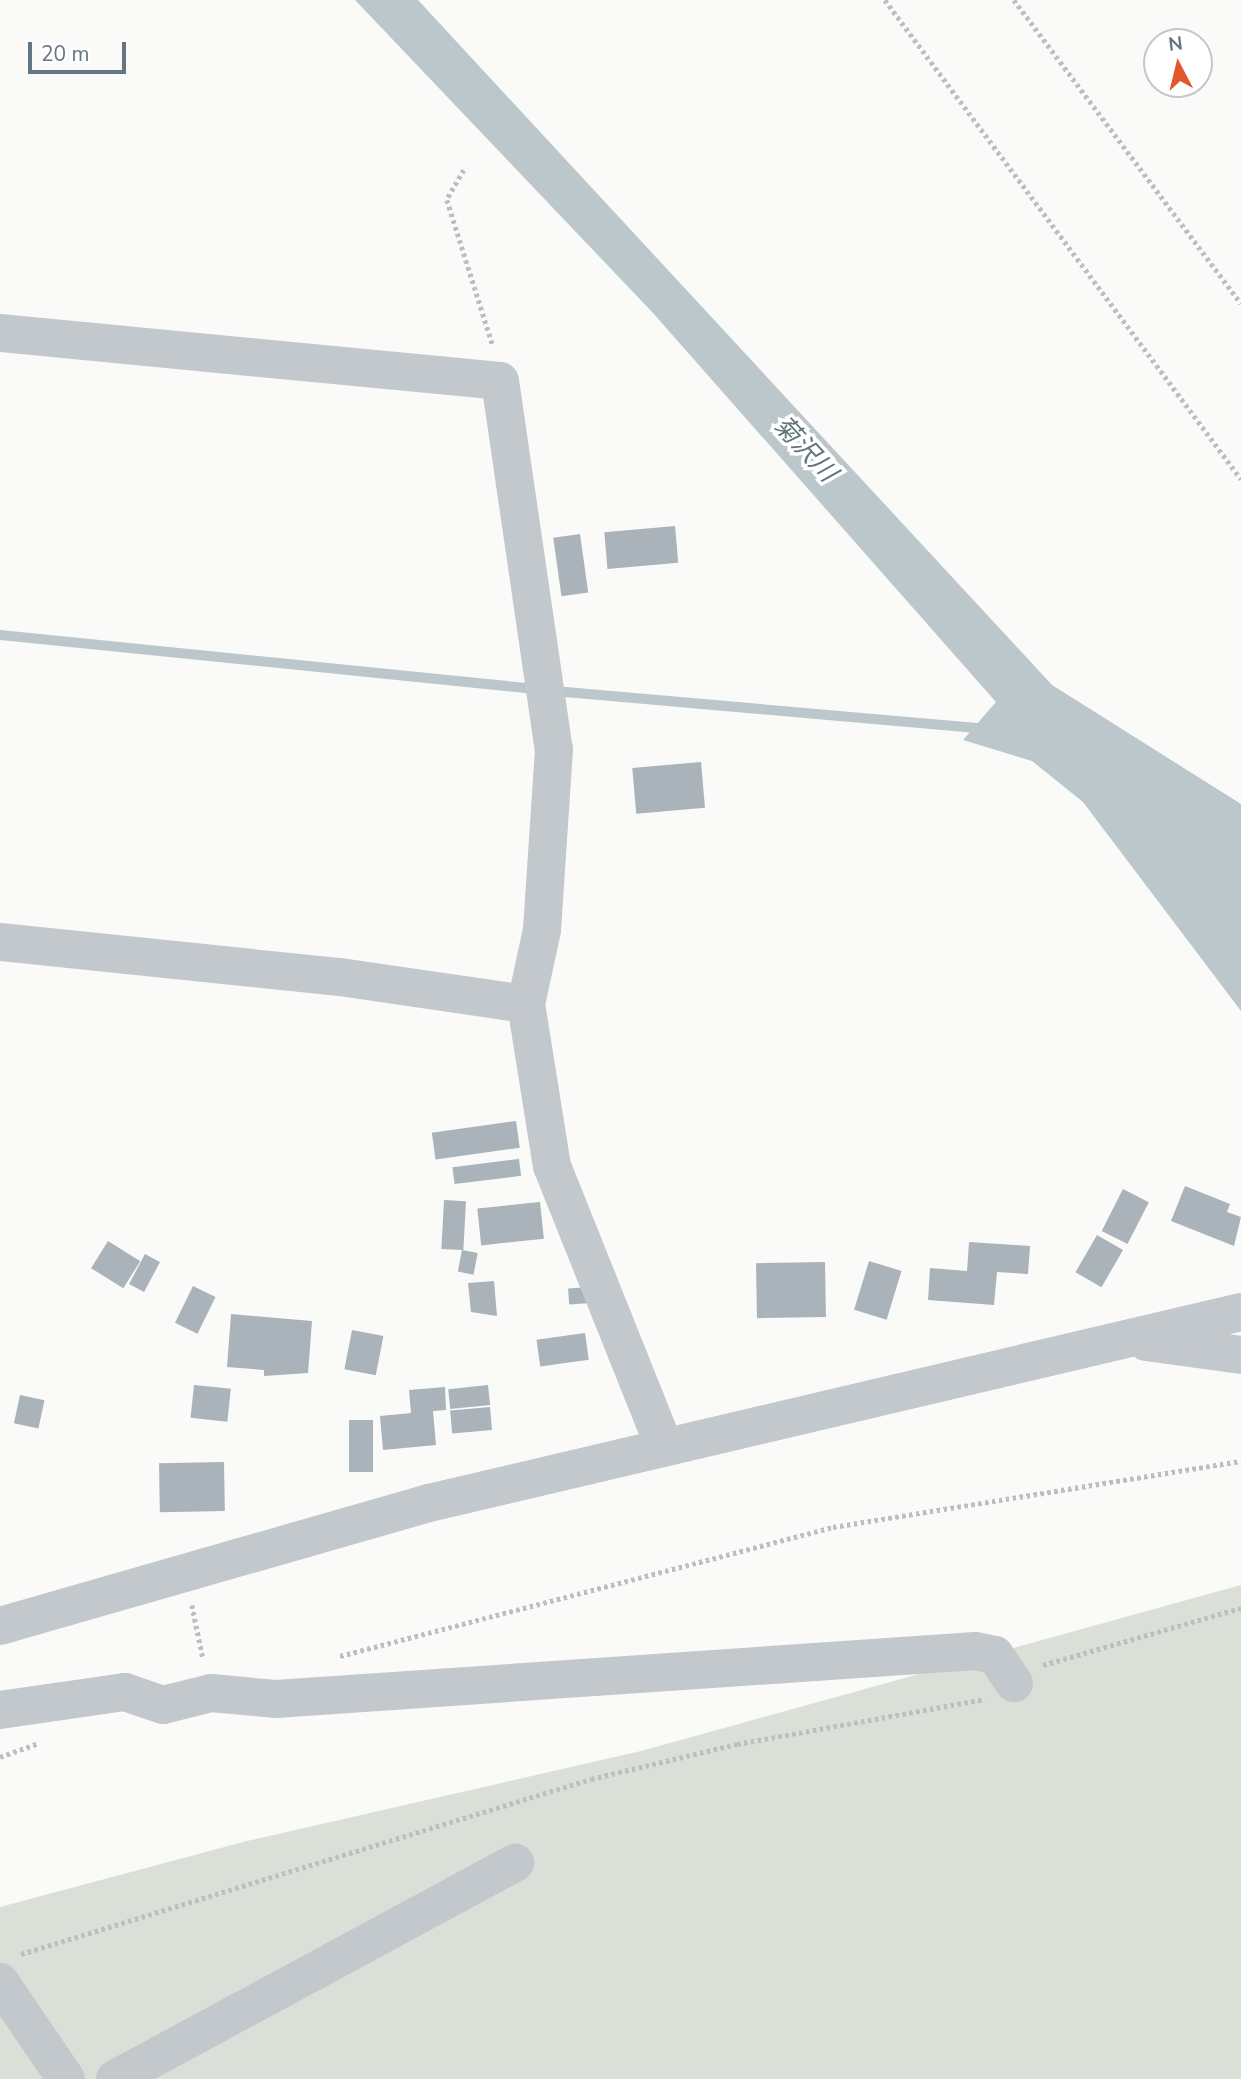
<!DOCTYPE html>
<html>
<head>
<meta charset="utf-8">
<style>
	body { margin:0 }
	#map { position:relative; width:1241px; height:2079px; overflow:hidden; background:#fafaf8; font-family:"Nunito Sans","Noto Sans JP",sans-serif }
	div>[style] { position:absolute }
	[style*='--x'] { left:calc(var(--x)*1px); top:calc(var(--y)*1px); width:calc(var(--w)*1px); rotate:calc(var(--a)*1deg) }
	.green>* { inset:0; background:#dadfd7 }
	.water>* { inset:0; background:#bbc7cb }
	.stream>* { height:10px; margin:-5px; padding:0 5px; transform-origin:5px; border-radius:5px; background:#bbc7cb }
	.building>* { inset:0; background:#aab3b9; transform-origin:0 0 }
	.path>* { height:4.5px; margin-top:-2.25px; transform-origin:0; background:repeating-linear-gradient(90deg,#bbbfc2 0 3.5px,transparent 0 7px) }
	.minor>* { height:38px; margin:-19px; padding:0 19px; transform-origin:19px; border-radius:19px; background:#c3c8cc }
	span { translate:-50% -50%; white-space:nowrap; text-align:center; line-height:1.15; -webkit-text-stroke:7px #fff; paint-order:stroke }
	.water-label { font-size:26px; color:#60757c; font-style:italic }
	.north { position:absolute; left:1143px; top:28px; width:70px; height:70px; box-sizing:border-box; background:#fff; border:2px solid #c1c8cd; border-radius:50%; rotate:353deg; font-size:19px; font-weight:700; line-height:28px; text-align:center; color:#657683 }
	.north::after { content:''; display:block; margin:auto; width:24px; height:32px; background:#e4572e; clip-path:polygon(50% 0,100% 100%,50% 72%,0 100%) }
	.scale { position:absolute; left:28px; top:42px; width:98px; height:32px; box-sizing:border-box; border:4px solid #657683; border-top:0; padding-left:9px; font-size:21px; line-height:24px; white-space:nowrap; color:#657683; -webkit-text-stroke:5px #fff; paint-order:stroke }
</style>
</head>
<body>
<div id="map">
	<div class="green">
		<div style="clip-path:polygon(1241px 1585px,1241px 2079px,0 2079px,0 1907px,247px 1841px,641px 1751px)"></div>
	</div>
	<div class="water">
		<div style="clip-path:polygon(355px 0,418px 0,1052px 685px,1241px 804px,1241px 1011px,1083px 802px,1032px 761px,963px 740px,996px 702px,653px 313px)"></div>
	</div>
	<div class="stream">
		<div style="--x:0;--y:635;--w:539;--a:5.75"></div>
		<div style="--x:554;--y:691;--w:433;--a:5"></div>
	</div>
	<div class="building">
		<div style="left:675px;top:526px;width:37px;height:71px;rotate:85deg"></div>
		<div style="left:580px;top:534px;width:59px;height:27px;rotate:82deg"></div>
		<div style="left:701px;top:762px;width:46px;height:69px;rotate:85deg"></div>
		<div style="left:516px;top:1121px;width:27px;height:85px;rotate:82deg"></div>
		<div style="left:519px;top:1159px;width:17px;height:67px;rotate:83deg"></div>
		<div style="clip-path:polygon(1185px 1186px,1230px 1204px,1227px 1212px,1241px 1217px,1234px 1246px,1171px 1221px)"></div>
		<div style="left:1123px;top:1189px;width:29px;height:47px;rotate:27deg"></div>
		<div style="left:444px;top:1200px;width:22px;height:49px;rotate:3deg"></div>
		<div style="left:540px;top:1202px;width:37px;height:63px;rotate:84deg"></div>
		<div style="left:1097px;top:1235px;width:30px;height:43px;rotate:30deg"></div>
		<div style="left:108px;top:1241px;width:38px;height:32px;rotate:32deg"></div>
		<div style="clip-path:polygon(969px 1242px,1030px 1246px,1028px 1274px,997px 1272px,994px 1305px,928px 1300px,930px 1268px,967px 1271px)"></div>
		<div style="left:462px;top:1250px;width:16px;height:22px;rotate:11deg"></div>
		<div style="left:145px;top:1254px;width:17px;height:34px;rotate:28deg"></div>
		<div style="left:869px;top:1261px;width:34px;height:51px;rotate:17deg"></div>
		<div style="left:825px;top:1262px;width:55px;height:69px;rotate:89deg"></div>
		<div style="clip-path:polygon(494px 1281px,497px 1316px,471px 1312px,468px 1283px)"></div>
		<div style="left:193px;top:1286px;width:25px;height:41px;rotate:26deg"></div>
		<div style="left:589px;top:1287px;width:16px;height:21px;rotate:86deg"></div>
		<div style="clip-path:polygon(231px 1314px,312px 1321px,308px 1373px,264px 1376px,264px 1370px,227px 1367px)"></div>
		<div style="left:352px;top:1330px;width:32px;height:40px;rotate:11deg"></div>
		<div style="left:585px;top:1333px;width:27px;height:49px;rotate:82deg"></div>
		<div style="left:194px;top:1385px;width:37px;height:33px;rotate:6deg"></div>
		<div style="left:488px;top:1385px;width:20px;height:40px;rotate:84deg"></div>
		<div style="clip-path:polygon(445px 1387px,446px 1410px,433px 1411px,436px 1445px,383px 1450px,380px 1416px,411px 1413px,409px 1390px)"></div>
		<div style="left:20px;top:1395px;width:25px;height:29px;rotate:12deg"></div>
		<div style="left:490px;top:1407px;width:23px;height:40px;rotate:85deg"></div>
		<div style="left:373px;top:1420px;width:52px;height:24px;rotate:90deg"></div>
		<div style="left:224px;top:1462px;width:49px;height:65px;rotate:89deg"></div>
	</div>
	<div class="path">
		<div style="--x:885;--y:0;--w:597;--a:53.38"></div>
		<div style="--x:1014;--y:0;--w:379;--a:53.2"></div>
		<div style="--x:464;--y:170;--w:34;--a:120"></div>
		<div style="--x:447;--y:200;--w:153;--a:72.5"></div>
		<div style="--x:192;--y:1605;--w:54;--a:78.3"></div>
		<div style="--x:340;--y:1656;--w:510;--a:-14.66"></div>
		<div style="--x:833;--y:1527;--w:413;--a:-9.2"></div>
		<div style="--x:1043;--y:1665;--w:206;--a:-16.1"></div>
		<div style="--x:0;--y:1757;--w:41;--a:-19.7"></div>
		<div style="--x:21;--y:1954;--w:596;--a:-17.07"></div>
		<div style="--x:591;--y:1779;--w:150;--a:-13.5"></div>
		<div style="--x:737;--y:1744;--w:252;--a:-10.3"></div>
	</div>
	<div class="minor">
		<div style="--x:0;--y:333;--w:502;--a:5.48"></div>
		<div style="--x:500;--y:381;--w:372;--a:81.7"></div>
		<div style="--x:554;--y:749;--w:181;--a:93.8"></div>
		<div style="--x:542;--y:930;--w:76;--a:102.2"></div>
		<div style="--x:526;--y:1004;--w:164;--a:80.9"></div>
		<div style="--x:552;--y:1166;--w:299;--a:68.2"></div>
		<div style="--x:0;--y:942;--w:342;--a:5.9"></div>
		<div style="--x:340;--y:977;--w:188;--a:8.3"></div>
		<div style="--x:1146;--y:1342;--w:96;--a:7.8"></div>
		<div style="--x:0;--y:1626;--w:446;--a:-16"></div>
		<div style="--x:429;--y:1503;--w:834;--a:-13.24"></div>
		<div style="--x:0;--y:1710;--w:126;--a:-8.2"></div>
		<div style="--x:125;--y:1692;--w:40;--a:18.9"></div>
		<div style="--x:163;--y:1705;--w:49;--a:-14"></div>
		<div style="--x:211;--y:1693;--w:65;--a:5.3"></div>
		<div style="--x:276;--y:1699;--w:701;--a:-3.93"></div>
		<div style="--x:975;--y:1651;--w:20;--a:11"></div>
		<div style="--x:995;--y:1655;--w:34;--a:56"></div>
		<div style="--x:0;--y:1982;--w:117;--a:55.8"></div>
		<div style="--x:115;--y:2079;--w:455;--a:-28.4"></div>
	</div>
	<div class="water-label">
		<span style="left:805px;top:449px;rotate:47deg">菊沢川</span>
	</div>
	<div class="north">N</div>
	<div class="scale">20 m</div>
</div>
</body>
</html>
